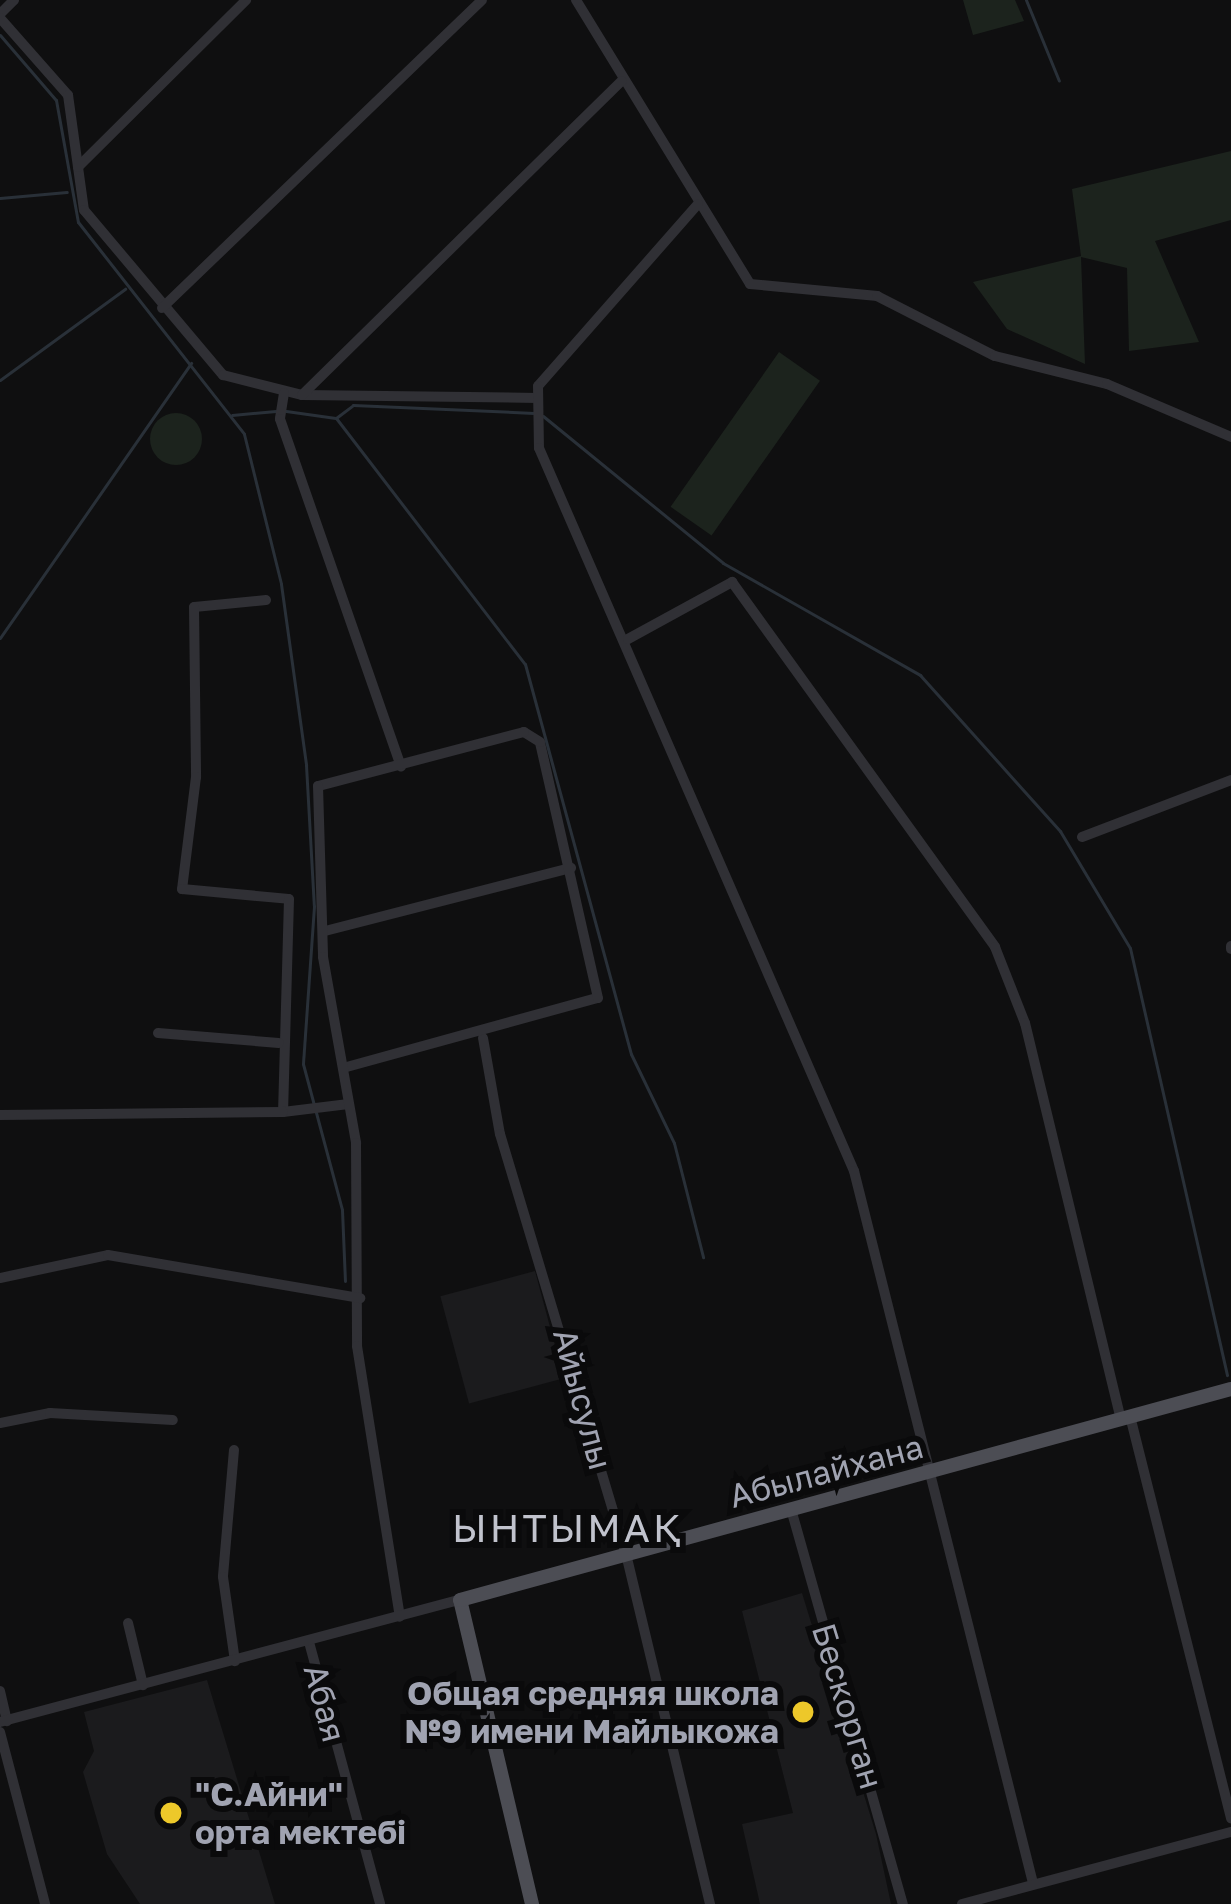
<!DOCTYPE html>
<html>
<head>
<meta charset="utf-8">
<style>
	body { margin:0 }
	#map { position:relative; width:1231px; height:1904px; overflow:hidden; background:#0f0f10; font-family:"Golos Text",sans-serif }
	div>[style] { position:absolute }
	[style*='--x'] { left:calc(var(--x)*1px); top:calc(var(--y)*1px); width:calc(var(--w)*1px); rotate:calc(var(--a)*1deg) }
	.built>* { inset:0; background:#1b1b1d; transform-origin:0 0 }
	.green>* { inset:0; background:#1c231d; transform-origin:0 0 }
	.round { border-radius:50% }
	.stream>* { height:3px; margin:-1.5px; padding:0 1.5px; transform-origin:1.5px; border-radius:1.5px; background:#293038 }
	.minor>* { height:10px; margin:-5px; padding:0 5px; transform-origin:5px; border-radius:5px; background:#303035 }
	.major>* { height:14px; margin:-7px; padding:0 7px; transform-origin:7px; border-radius:7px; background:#4c4d54 }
	.dots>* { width:33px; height:33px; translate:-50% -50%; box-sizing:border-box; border:6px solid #0a0a0b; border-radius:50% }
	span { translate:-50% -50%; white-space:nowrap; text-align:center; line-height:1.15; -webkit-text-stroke:12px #0a0a0b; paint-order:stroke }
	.street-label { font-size:33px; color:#a0a3b1 }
	.poi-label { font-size:33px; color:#a0a3b1; font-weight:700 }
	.right { translate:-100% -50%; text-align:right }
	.left { translate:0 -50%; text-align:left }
	.quarter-label { font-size:39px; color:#c1c3cd; letter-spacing:3px }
</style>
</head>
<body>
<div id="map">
	<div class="built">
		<div style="left:535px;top:1271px;width:111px;height:98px;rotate:75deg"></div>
		<div style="clip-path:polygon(802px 1593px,876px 1834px,891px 1904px,760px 1904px,742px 1824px,793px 1813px,742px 1611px)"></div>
		<div style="clip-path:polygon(207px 1680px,275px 1904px,140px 1904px,107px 1854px,83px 1772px,94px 1751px,84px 1712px)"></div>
	</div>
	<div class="green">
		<div style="clip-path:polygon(963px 0,1015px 0,1024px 21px,973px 35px)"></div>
		<div style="clip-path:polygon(1231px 151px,1231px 220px,1155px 241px,1199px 342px,1129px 351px,1127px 268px,1081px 257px,1085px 364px,1007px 329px,973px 282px,1081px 256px,1072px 189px)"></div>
		<div style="left:779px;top:352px;width:50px;height:189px;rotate:35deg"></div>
		<div class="round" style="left:150px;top:413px;width:52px;height:52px"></div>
	</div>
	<div class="stream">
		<div style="--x:1026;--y:0;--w:87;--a:67.8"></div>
		<div style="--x:0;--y:35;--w:86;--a:49.3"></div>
		<div style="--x:56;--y:100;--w:124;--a:79.8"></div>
		<div style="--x:78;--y:222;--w:269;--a:51.9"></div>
		<div style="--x:244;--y:434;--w:154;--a:76.1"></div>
		<div style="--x:281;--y:584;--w:183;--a:82.1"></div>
		<div style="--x:306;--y:765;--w:141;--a:86.8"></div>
		<div style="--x:314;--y:906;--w:158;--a:94"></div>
		<div style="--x:303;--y:1064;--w:151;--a:75"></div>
		<div style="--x:342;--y:1210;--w:71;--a:87.6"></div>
		<div style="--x:0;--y:198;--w:67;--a:-5.1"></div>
		<div style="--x:0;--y:380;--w:155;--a:-36.1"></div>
		<div style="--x:286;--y:411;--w:50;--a:8"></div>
		<div style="--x:336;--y:418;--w:310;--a:52.5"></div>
		<div style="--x:525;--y:664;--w:404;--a:74.8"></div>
		<div style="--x:631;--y:1054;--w:99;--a:64.2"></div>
		<div style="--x:674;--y:1143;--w:118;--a:75.7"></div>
		<div style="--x:232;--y:415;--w:44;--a:-5.2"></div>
		<div style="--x:543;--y:416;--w:232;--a:39.2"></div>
		<div style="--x:723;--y:563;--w:227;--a:29.6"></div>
		<div style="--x:920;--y:675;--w:210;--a:48.1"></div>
		<div style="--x:1060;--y:831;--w:136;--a:59.1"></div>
		<div style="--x:1130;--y:948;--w:438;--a:77.2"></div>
		<div style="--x:336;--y:418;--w:21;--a:-37"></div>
		<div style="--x:353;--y:405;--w:181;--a:2.5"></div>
		<div style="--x:0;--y:638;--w:335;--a:-55.2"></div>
	</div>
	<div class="minor">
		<div style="--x:576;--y:0;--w:333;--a:58.5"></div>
		<div style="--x:750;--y:284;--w:128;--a:5.4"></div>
		<div style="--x:877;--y:296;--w:132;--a:27"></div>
		<div style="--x:995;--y:356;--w:115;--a:14"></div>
		<div style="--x:1107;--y:384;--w:135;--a:23.1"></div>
		<div style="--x:0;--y:14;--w:20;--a:-45"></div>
		<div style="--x:0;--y:18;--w:103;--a:48.6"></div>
		<div style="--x:68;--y:95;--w:116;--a:82.1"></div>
		<div style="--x:84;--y:210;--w:216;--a:49.9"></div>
		<div style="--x:223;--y:375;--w:81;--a:14.2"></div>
		<div style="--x:302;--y:395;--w:236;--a:0.7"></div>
		<div style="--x:78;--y:167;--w:237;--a:-44.8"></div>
		<div style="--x:698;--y:204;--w:242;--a:131.3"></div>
		<div style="--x:538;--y:386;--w:62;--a:89.1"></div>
		<div style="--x:539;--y:448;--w:789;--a:66.46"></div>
		<div style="--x:854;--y:1171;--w:734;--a:75.89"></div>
		<div style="--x:162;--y:308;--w:444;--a:-43.9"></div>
		<div style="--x:284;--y:393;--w:26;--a:99"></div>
		<div style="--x:280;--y:419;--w:368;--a:70.8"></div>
		<div style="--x:302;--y:395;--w:448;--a:-44.5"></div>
		<div style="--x:266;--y:600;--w:72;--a:174.4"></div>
		<div style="--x:194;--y:607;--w:170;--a:89.3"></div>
		<div style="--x:196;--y:777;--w:113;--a:97.1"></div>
		<div style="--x:182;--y:889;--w:107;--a:5.3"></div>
		<div style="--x:289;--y:899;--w:213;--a:91.6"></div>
		<div style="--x:283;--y:1112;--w:66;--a:-6.9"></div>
		<div style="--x:628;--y:639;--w:119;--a:-28.7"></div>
		<div style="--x:732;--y:582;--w:450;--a:54.2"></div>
		<div style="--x:995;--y:947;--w:82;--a:68.5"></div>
		<div style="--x:1025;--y:1023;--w:407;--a:76.4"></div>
		<div style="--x:1082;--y:837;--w:160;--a:-20.9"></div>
		<div style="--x:325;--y:931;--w:254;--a:-14.4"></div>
		<div style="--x:1231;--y:946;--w:3;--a:90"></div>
		<div style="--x:158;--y:1033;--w:121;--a:4.7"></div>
		<div style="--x:483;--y:1038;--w:97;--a:80"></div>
		<div style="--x:500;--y:1134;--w:438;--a:73.3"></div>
		<div style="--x:626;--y:1554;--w:360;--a:76.5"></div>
		<div style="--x:343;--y:1068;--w:264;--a:-15.4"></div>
		<div style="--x:598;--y:998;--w:262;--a:-102.8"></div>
		<div style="--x:540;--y:742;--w:19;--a:-148"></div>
		<div style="--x:524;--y:732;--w:213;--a:165.3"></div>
		<div style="--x:318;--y:786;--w:171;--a:88.3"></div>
		<div style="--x:323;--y:957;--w:189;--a:79.9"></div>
		<div style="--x:356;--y:1143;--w:203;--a:89.7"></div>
		<div style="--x:357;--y:1346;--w:274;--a:81"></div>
		<div style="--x:0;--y:1115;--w:283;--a:-0.6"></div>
		<div style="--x:0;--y:1278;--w:110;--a:-12"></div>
		<div style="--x:108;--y:1255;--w:256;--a:9.7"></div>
		<div style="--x:1130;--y:1416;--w:415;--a:75.9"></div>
		<div style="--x:0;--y:1423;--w:51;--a:-11.3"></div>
		<div style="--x:50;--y:1413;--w:123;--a:3.3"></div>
		<div style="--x:234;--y:1450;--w:127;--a:95"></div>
		<div style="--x:223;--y:1577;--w:85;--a:81.9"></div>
		<div style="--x:791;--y:1509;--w:411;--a:74.2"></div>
		<div style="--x:128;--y:1623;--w:64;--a:76.4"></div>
		<div style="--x:309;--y:1642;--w:271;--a:74.8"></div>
		<div style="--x:0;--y:1691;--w:31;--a:77"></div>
		<div style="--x:0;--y:1722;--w:476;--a:-14.9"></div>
		<div style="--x:0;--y:1732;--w:178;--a:75.3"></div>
		<div style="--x:962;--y:1904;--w:278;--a:-15"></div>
	</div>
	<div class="major">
		<div style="--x:532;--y:1904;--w:312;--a:-103.3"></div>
		<div style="--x:460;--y:1600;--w:799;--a:-15.31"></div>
	</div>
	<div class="dots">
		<div style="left:803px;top:1712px;background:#edc82a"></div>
		<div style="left:171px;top:1813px;background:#edc82a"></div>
	</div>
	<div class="street-label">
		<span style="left:583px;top:1399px;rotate:75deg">Айысулы</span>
		<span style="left:826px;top:1471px;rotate:-15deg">Абылайхана</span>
		<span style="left:325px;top:1703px;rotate:75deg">Абая</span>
		<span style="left:848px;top:1706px;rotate:73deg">Бескорган</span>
	</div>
	<div class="poi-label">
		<span class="right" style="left:779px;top:1712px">Общая средняя школа<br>№9 имени Майлыкожа</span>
		<span class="left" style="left:195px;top:1813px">"С.Айни"<br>орта мектебі</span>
	</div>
	<div class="quarter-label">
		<span style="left:568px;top:1528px">ЫНТЫМАҚ</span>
	</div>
</div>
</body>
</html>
